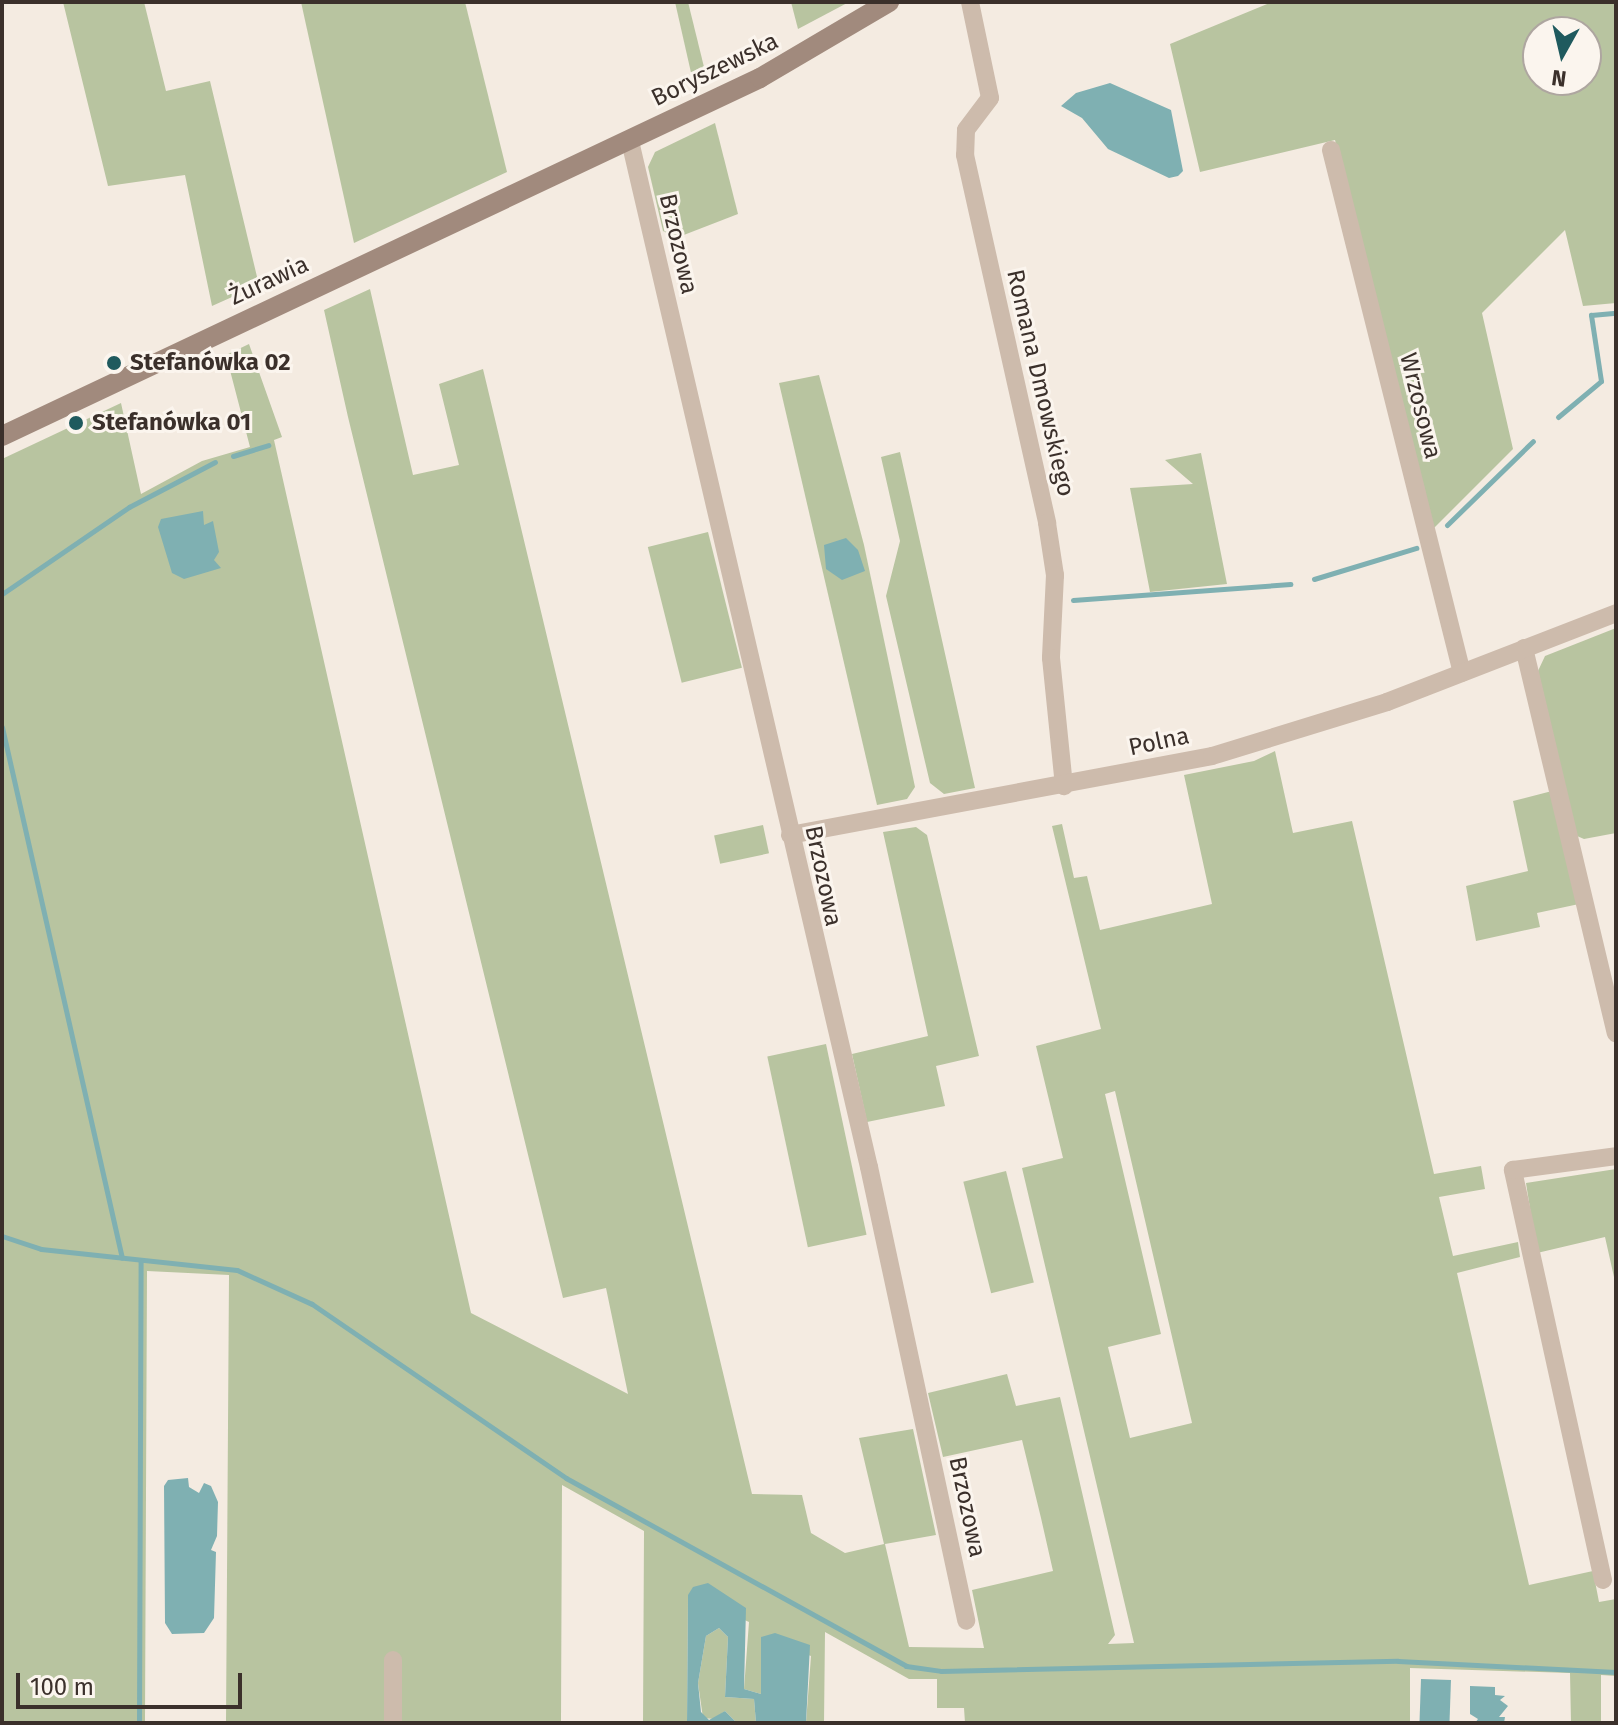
<!DOCTYPE html>
<html>
<head>
<meta charset="utf-8">
<style>
	body { margin:0 }
	#map { position:relative; width:1618px; height:1725px; overflow:hidden; background:#f4ebe1; font-family:"Fira Sans",sans-serif }
	div>[style] { position:absolute }
	[style*='--x'] { left:calc(var(--x)*1px); top:calc(var(--y)*1px); width:calc(var(--w)*1px); rotate:calc(var(--a)*1deg) }
	.green>* { inset:0; background:#b8c4a0; transform-origin:0 0 }
	.water>* { inset:0; background:#7fb0b2; transform-origin:0 0 }
	.stream>* { height:5px; margin:-2.5px; padding:0 2.5px; transform-origin:2.5px; border-radius:2.5px; background:#7fb0b2 }
	.minor>* { height:18px; margin:-9px; padding:0 9px; transform-origin:9px; border-radius:9px; background:#cdbbac }
	.secondary>* { height:20px; margin:-10px; padding:0 10px; transform-origin:10px; border-radius:10px; background:#a18a7d }
	.dots>* { width:22px; height:22px; translate:-50% -50%; box-sizing:border-box; border:4px solid #fbf5ee; border-radius:50% }
	span { translate:-50% -50%; white-space:nowrap; text-align:center; line-height:1.15; -webkit-text-stroke:6px #fbf5ee; paint-order:stroke }
	.street-label { font-size:24px; color:#3b302b }
	.poi-label { font-size:24px; color:#3b302b; font-weight:700 }
	.left { translate:0 -50%; text-align:left }
	.frame { position:absolute; inset:0; border:4px solid #3b302b; pointer-events:none }
	.north { position:absolute; left:1522px; top:16px; width:80px; height:80px; box-sizing:border-box; background:#fbf5ee; border:2px solid #aea6a0; border-radius:50%; rotate:188deg; font-size:22px; font-weight:700; line-height:32px; text-align:center; color:#3b302b }
	.north::after { content:''; display:block; margin:auto; width:28px; height:36px; background:#1f5a5e; clip-path:polygon(50% 0,100% 100%,50% 72%,0 100%) }
	.scale { position:absolute; left:16px; top:1673px; width:226px; height:36px; box-sizing:border-box; border:4px solid #3b302b; border-top:0; padding-left:10px; font-size:24px; line-height:28px; white-space:nowrap; color:#3b302b; -webkit-text-stroke:6px #fbf5ee; paint-order:stroke }
</style>
</head>
<body>
<div id="map">
	<div class="green">
		<div style="clip-path:polygon(63px 2px,144px 2px,166px 91px,210px 81px,259px 285px,212px 306px,185px 175px,108px 186px)"></div>
		<div style="clip-path:polygon(301px 2px,465px 2px,507px 172px,354px 243px)"></div>
		<div style="clip-path:polygon(675px 2px,688px 2px,704px 67px,692px 77px)"></div>
		<div style="clip-path:polygon(791px 2px,849px 2px,798px 29px)"></div>
		<div style="clip-path:polygon(evenodd,1272px 2px,1616px 2px,1616px 303px,1583px 306px,1565px 230px,1482px 313px,1513px 449px,1432px 530px,1335px 140px,1200px 172px,1170px 44px,1272px 2px,1538px 32px,1586px 32px,1586px 80px,1538px 80px,1538px 32px)"></div>
		<div style="clip-path:polygon(715px 123px,738px 214px,676px 238px,663px 231px,648px 167px,655px 152px)"></div>
		<div style="clip-path:polygon(evenodd,370px 289px,413px 475px,459px 465px,439px 384px,483px 369px,752px 1494px,802px 1495px,811px 1533px,845px 1553px,884px 1544px,859px 1438px,913px 1429px,936px 1535px,885px 1544px,909px 1647px,984px 1648px,972px 1590px,1053px 1571px,1041px 1518px,1022px 1440px,943px 1457px,928px 1393px,1007px 1374px,1016px 1406px,1060px 1397px,1115px 1635px,1108px 1644px,1134px 1643px,1022px 1168px,1063px 1158px,1036px 1046px,1101px 1029px,1052px 826px,1062px 824px,1074px 878px,1087px 876px,1100px 930px,1212px 904px,1184px 775px,1254px 761px,1275px 751px,1293px 833px,1352px 821px,1434px 1174px,1481px 1166px,1485px 1189px,1439px 1197px,1453px 1256px,1518px 1242px,1520px 1257px,1457px 1273px,1529px 1585px,1593px 1571px,1599px 1602px,1616px 1599px,1616px 1676px,1601px 1675px,1601px 1723px,1571px 1723px,1570px 1673px,1410px 1668px,1410px 1723px,965px 1723px,964px 1708px,937px 1708px,937px 1679px,909px 1679px,825px 1632px,824px 1723px,806px 1723px,811px 1656px,761px 1639px,761px 1694px,744px 1689px,749px 1622px,688px 1595px,687px 1723px,643px 1723px,644px 1531px,562px 1485px,561px 1723px,226px 1723px,229px 1275px,147px 1271px,145px 1723px,2px 1723px,2px 459px,121px 403px,141px 494px,202px 461px,250px 447px,226px 355px,249px 344px,282px 437px,274px 440px,471px 1313px,628px 1394px,606px 1288px,563px 1298px,348px 417px,324px 310px,370px 289px,1115px 1091px,1192px 1423px,1130px 1438px,1108px 1347px,1161px 1334px,1105px 1094px,1115px 1091px)"></div>
		<div style="clip-path:polygon(819px 375px,864px 545px,915px 787px,907px 799px,877px 805px,779px 383px)"></div>
		<div style="clip-path:polygon(900px 452px,975px 788px,944px 794px,930px 783px,886px 596px,900px 541px,881px 457px)"></div>
		<div style="clip-path:polygon(1201px 453px,1227px 584px,1150px 592px,1130px 488px,1193px 484px,1165px 460px)"></div>
		<div style="left:708px;top:532px;width:140px;height:62px;rotate:76deg"></div>
		<div style="clip-path:polygon(1616px 628px,1616px 833px,1584px 839px,1577px 836px,1538px 671px,1545px 656px)"></div>
		<div style="clip-path:polygon(1552px 791px,1579px 904px,1537px 913px,1540px 927px,1476px 941px,1466px 886px,1528px 871px,1513px 801px)"></div>
		<div style="left:763px;top:825px;width:29px;height:50px;rotate:78deg"></div>
		<div style="clip-path:polygon(916px 827px,927px 835px,979px 1056px,936px 1066px,945px 1106px,867px 1122px,852px 1054px,928px 1036px,883px 832px)"></div>
		<div style="left:826px;top:1044px;width:195px;height:60px;rotate:78deg"></div>
		<div style="clip-path:polygon(1616px 1169px,1616px 1286px,1605px 1237px,1537px 1253px,1526px 1183px)"></div>
		<div style="left:1006px;top:1171px;width:115px;height:44px;rotate:76deg"></div>
		<div style="clip-path:polygon(719px 1628px,728px 1637px,725px 1697px,754px 1699px,756px 1723px,737px 1723px,725px 1711px,714px 1719px,703px 1718px,698px 1683px,706px 1636px)"></div>
	</div>
	<div class="water">
		<div style="clip-path:polygon(1110px 83px,1171px 110px,1183px 171px,1178px 176px,1169px 178px,1108px 149px,1082px 118px,1061px 106px,1076px 93px)"></div>
		<div style="clip-path:polygon(203px 511px,204px 525px,213px 521px,219px 552px,214px 560px,221px 568px,184px 579px,172px 573px,158px 527px,161px 519px)"></div>
		<div style="clip-path:polygon(846px 538px,858px 550px,865px 571px,842px 580px,826px 569px,824px 545px)"></div>
		<div style="clip-path:polygon(188px 1478px,189px 1487px,199px 1493px,204px 1483px,211px 1486px,218px 1502px,217px 1536px,211px 1550px,216px 1552px,214px 1618px,204px 1633px,172px 1634px,165px 1623px,164px 1486px,168px 1480px)"></div>
		<div style="clip-path:polygon(708px 1583px,746px 1608px,744px 1689px,761px 1694px,761px 1637px,775px 1633px,810px 1645px,806px 1723px,756px 1723px,754px 1699px,725px 1697px,728px 1637px,719px 1628px,706px 1636px,698px 1683px,701px 1712px,709px 1720px,725px 1711px,737px 1723px,687px 1723px,688px 1595px,693px 1587px)"></div>
		<div style="left:1421px;top:1679px;width:30px;height:44px;rotate:2deg"></div>
		<div style="clip-path:polygon(1470px 1686px,1495px 1687px,1495px 1695px,1505px 1696px,1500px 1700px,1508px 1706px,1499px 1717px,1505px 1717px,1504px 1723px,1475px 1723px,1478px 1719px,1470px 1714px)"></div>
	</div>
	<div class="stream">
		<div style="--x:1558;--y:417;--w:56;--a:-39.9"></div>
		<div style="--x:1601;--y:381;--w:67;--a:-98.6"></div>
		<div style="--x:1591;--y:315;--w:25;--a:-5"></div>
		<div style="--x:233;--y:456;--w:37;--a:-17"></div>
		<div style="--x:1447;--y:525;--w:120;--a:-44.3"></div>
		<div style="--x:1314;--y:579;--w:107;--a:-16.9"></div>
		<div style="--x:2;--y:594;--w:154;--a:-34.4"></div>
		<div style="--x:129;--y:507;--w:97;--a:-27.6"></div>
		<div style="--x:1073;--y:600;--w:218;--a:-4.2"></div>
		<div style="--x:2;--y:727;--w:544;--a:77.27"></div>
		<div style="--x:2;--y:1236;--w:41;--a:18.4"></div>
		<div style="--x:41;--y:1249;--w:197;--a:6.1"></div>
		<div style="--x:237;--y:1270;--w:82;--a:24.4"></div>
		<div style="--x:312;--y:1304;--w:308;--a:34.4"></div>
		<div style="--x:566;--y:1478;--w:389;--a:28.9"></div>
		<div style="--x:906;--y:1666;--w:35;--a:8"></div>
		<div style="--x:941;--y:1671;--w:457;--a:-1.3"></div>
		<div style="--x:1398;--y:1661;--w:218;--a:2.9"></div>
		<div style="--x:139;--y:1723;--w:462;--a:-89.8"></div>
	</div>
	<div class="minor">
		<div style="--x:970;--y:2;--w:98;--a:78.2"></div>
		<div style="--x:990;--y:98;--w:40;--a:127"></div>
		<div style="--x:966;--y:130;--w:25;--a:92"></div>
		<div style="--x:965;--y:155;--w:377;--a:77.4"></div>
		<div style="--x:1047;--y:523;--w:53;--a:81.3"></div>
		<div style="--x:1055;--y:575;--w:83;--a:92.8"></div>
		<div style="--x:1051;--y:658;--w:129;--a:84.2"></div>
		<div style="--x:630;--y:141;--w:1053;--a:76.89"></div>
		<div style="--x:869;--y:1167;--w:464;--a:77.9"></div>
		<div style="--x:1331;--y:150;--w:539;--a:75.94"></div>
		<div style="--x:1524;--y:648;--w:396;--a:76.6"></div>
		<div style="--x:790;--y:835;--w:429;--a:-10.6"></div>
		<div style="--x:1212;--y:756;--w:183;--a:-17.1"></div>
		<div style="--x:1387;--y:702;--w:246;--a:-21.2"></div>
		<div style="--x:1603;--y:1580;--w:420;--a:-102.4"></div>
		<div style="--x:1513;--y:1170;--w:104;--a:-7.7"></div>
		<div style="--x:393;--y:1660;--w:63;--a:90"></div>
	</div>
	<div class="secondary">
		<div style="--x:2;--y:436;--w:838;--a:-25.28"></div>
		<div style="--x:760;--y:78;--w:150;--a:-30.5"></div>
	</div>
	<div class="dots">
		<div style="left:114px;top:363px;background:#1f5a5e"></div>
		<div style="left:76px;top:423px;background:#1f5a5e"></div>
	</div>
	<div class="street-label">
		<span style="left:715px;top:70px;rotate:-26deg">Boryszewska</span>
		<span style="left:678px;top:244px;rotate:77deg">Brzozowa</span>
		<span style="left:269px;top:281px;rotate:-25deg">Żurawia</span>
		<span style="left:1040px;top:383px;rotate:77deg">Romana Dmowskiego</span>
		<span style="left:1420px;top:406px;rotate:76deg">Wrzosowa</span>
		<span style="left:1159px;top:742px;rotate:-12deg">Polna</span>
		<span style="left:823px;top:876px;rotate:78deg">Brzozowa</span>
		<span style="left:967px;top:1507px;rotate:78deg">Brzozowa</span>
	</div>
	<div class="poi-label">
		<span class="left" style="left:130px;top:363px">Stefanówka 02</span>
		<span class="left" style="left:92px;top:423px">Stefanówka 01</span>
	</div>
	<div class="frame"></div>
	<div class="north">N</div>
	<div class="scale">100 m</div>
</div>
</body>
</html>
